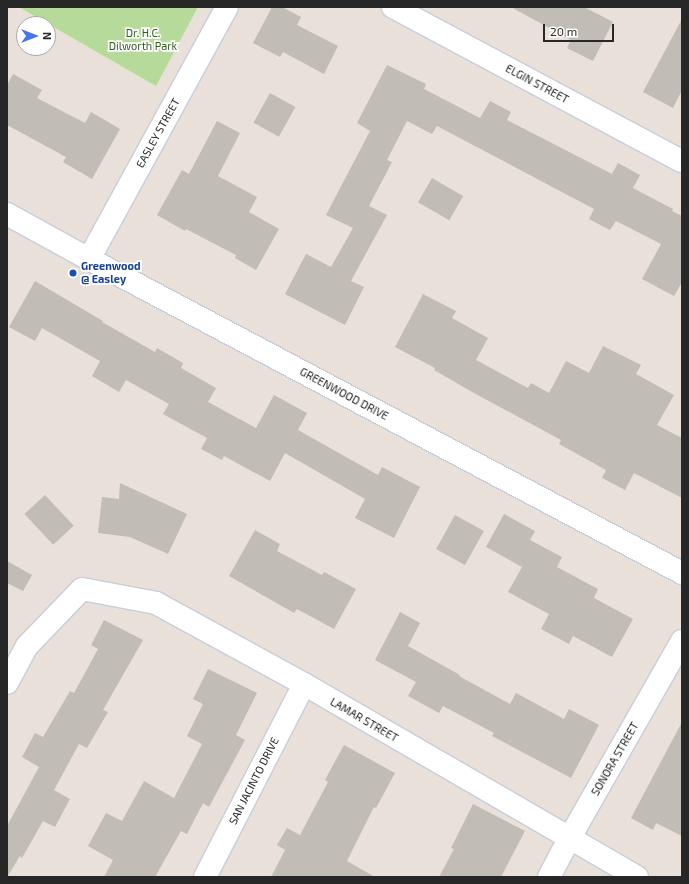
<!DOCTYPE html>
<html>
<head>
<meta charset="utf-8">
<style>
	body { margin:0 }
	#map { position:relative; width:689px; height:884px; overflow:hidden; background:#e8e0d9; font-family:"Exo 2",sans-serif }
	div>[style] { position:absolute }
	[style*='--x'] { left:calc(var(--x)*1px); top:calc(var(--y)*1px); width:calc(var(--w)*1px); rotate:calc(var(--a)*1deg) }
	.green>* { inset:0; background:#b6da9a }
	.building>* { inset:0; background:#c1bcb5; transform-origin:0 0 }
	.roads { filter:drop-shadow(1px 0 #c8cdd8) drop-shadow(-1px 0 #c8cdd8) drop-shadow(0 1px #c8cdd8) drop-shadow(0 -1px #c8cdd8) }
	.street>* { height:22px; margin:-11px; padding:0 11px; transform-origin:11px; border-radius:11px; background:#fff }
	.secondary>* { height:22px; margin:-11px; padding:0 11px; transform-origin:11px; border-radius:11px; background:#fff }
	.dots>* { width:11px; height:11px; translate:-50% -50%; box-sizing:border-box; border:2px solid #fff; border-radius:50% }
	span { translate:-50% -50%; white-space:nowrap; text-align:center; line-height:1.15; -webkit-text-stroke:3.5px #fff; paint-order:stroke }
	.park-label { font-size:11px; color:#325b1f }
	.street-label { font-size:11px; color:#272727 }
	.transit-label { font-size:11px; color:#164399; font-weight:700 }
	.left { translate:0 -50%; text-align:left }
	.frame { position:absolute; inset:0; border:8px solid #272727; pointer-events:none }
	.north { position:absolute; left:16px; top:16px; width:40px; height:40px; box-sizing:border-box; background:#fff; border:1px solid #a9a9a9; border-radius:50%; rotate:90deg; font-size:11px; font-weight:700; line-height:16px; text-align:center; color:#272727 }
	.north::after { content:''; display:block; margin:auto; width:14px; height:18px; background:#4775e8; clip-path:polygon(50% 0,100% 100%,50% 72%,0 100%) }
	.scale { position:absolute; left:543px; top:24px; width:71px; height:18px; box-sizing:border-box; border:2px solid #272727; border-top:0; padding-left:5px; font-size:12px; line-height:14px; white-space:nowrap; color:#272727; -webkit-text-stroke:3px #fff; paint-order:stroke }
</style>
</head>
<body>
<div id="map">
	<div class="green">
		<div style="clip-path:polygon(19px 7px,198px 7px,156px 86px)"></div>
	</div>
	<div class="building">
		<div style="clip-path:polygon(272px 7px,282px 7px,301px 17px,297px 25px,338px 46px,324px 74px,283px 52px,280px 57px,253px 43px)"></div>
		<div style="clip-path:polygon(511px 7px,584px 7px,613px 22px,593px 61px,567px 48px,571px 40px)"></div>
		<div style="clip-path:polygon(682px 19px,682px 90px,673px 108px,643px 92px)"></div>
		<div style="clip-path:polygon(387px 65px,426px 84px,424px 89px,480px 118px,490px 101px,511px 112px,507px 120px,612px 174px,618px 163px,640px 175px,633px 188px,673px 209px,672px 211px,682px 216px,682px 282px,674px 296px,642px 279px,661px 244px,616px 221px,610px 230px,589px 219px,594px 209px,437px 126px,432px 134px,407px 121px,387px 160px,392px 162px,369px 206px,387px 215px,351px 281px,364px 287px,345px 325px,285px 294px,306px 254px,331px 267px,353px 228px,326px 215px,370px 131px,357px 123px)"></div>
		<div style="clip-path:polygon(13px 74px,42px 90px,37px 98px,85px 123px,91px 112px,120px 129px,92px 179px,63px 162px,66px 157px,7px 125px,7px 85px)"></div>
		<div style="left:270px;top:93px;width:29px;height:34px;rotate:29deg"></div>
		<div style="clip-path:polygon(217px 121px,240px 133px,218px 176px,257px 197px,249px 212px,279px 229px,256px 270px,235px 258px,236px 255px,186px 229px,185px 231px,157px 215px,182px 170px,189px 174px)"></div>
		<div style="left:432px;top:178px;width:36px;height:28px;rotate:30deg"></div>
		<div style="clip-path:polygon(35px 281px,103px 321px,102px 322px,155px 352px,157px 348px,183px 363px,181px 368px,216px 388px,208px 402px,256px 428px,274px 395px,307px 413px,298px 430px,378px 475px,382px 467px,420px 487px,394px 538px,355px 518px,365px 499px,285px 453px,270px 481px,224px 456px,222px 460px,201px 449px,207px 438px,163px 414px,169px 404px,126px 380px,119px 392px,92px 376px,100px 361px,42px 328px,35px 341px,9px 327px)"></div>
		<div style="clip-path:polygon(423px 294px,456px 311px,452px 318px,488px 338px,476px 360px,528px 388px,531px 383px,549px 393px,566px 361px,589px 373px,603px 346px,641px 365px,636px 374px,674px 395px,657px 425px,682px 438px,682px 498px,634px 473px,625px 490px,602px 478px,606px 470px,559px 444px,561px 440px,474px 393px,434px 370px,435px 368px,395px 347px)"></div>
		<div style="clip-path:polygon(120px 483px,187px 514px,168px 554px,130px 537px,98px 533px,102px 497px,119px 499px)"></div>
		<div style="left:45px;top:495px;width:42px;height:28px;rotate:47deg"></div>
		<div style="clip-path:polygon(504px 514px,535px 531px,530px 540px,562px 557px,557px 567px,598px 589px,594px 598px,633px 619px,612px 657px,573px 636px,569px 644px,541px 629px,549px 614px,508px 592px,522px 567px,486px 547px)"></div>
		<div style="left:455px;top:515px;width:33px;height:39px;rotate:29deg"></div>
		<div style="clip-path:polygon(255px 530px,280px 544px,277px 551px,322px 575px,324px 572px,356px 589px,334px 629px,297px 609px,294px 613px,229px 576px)"></div>
		<div style="clip-path:polygon(7px 561px,32px 575px,23px 591px,7px 583px)"></div>
		<div style="clip-path:polygon(400px 612px,420px 623px,408px 646px,460px 675px,459px 676px,510px 704px,516px 693px,564px 719px,569px 709px,599px 725px,571px 778px,492px 736px,494px 733px,443px 706px,439px 713px,408px 696px,416px 682px,375px 660px)"></div>
		<div style="clip-path:polygon(104px 620px,143px 640px,103px 710px,108px 712px,87px 748px,79px 744px,54px 790px,70px 799px,55px 827px,43px 821px,22px 858px,20px 856px,7px 877px,7px 826px,39px 767px,22px 757px,35px 733px,43px 737px,70px 691px,74px 693px,98px 649px,91px 645px)"></div>
		<div style="clip-path:polygon(208px 669px,257px 693px,236px 735px,245px 740px,209px 807px,203px 803px,187px 834px,181px 831px,155px 877px,104px 877px,113px 860px,88px 846px,106px 813px,122px 821px,144px 781px,174px 798px,202px 744px,187px 736px,203px 704px,193px 699px)"></div>
		<div style="clip-path:polygon(682px 722px,682px 836px,656px 823px,653px 830px,631px 818px)"></div>
		<div style="clip-path:polygon(344px 745px,395px 773px,376px 808px,374px 807px,347px 861px,375px 877px,271px 877px,285px 850px,277px 845px,287px 828px,300px 835px,328px 782px,325px 780px)"></div>
		<div style="clip-path:polygon(473px 804px,525px 831px,501px 877px,439px 877px,454px 849px,451px 848px)"></div>
	</div>
	<div class="roads">
		<div class="street">
			<div style="--x:393;--y:7;--w:327;--a:28.1"></div>
			<div style="--x:89;--y:259;--w:287;--a:-61.3"></div>
			<div style="--x:7;--y:683;--w:42;--a:-61.6"></div>
			<div style="--x:27;--y:646;--w:79;--a:-46"></div>
			<div style="--x:82;--y:589;--w:75;--a:10.7"></div>
			<div style="--x:156;--y:603;--w:169;--a:28.7"></div>
			<div style="--x:304;--y:684;--w:385;--a:30.1"></div>
			<div style="--x:205;--y:877;--w:217;--a:-62.8"></div>
			<div style="--x:549;--y:877;--w:43;--a:-62.2"></div>
			<div style="--x:569;--y:839;--w:228;--a:-60.3"></div>
		</div>
		<div class="secondary">
			<div style="--x:7;--y:214;--w:94;--a:28.8"></div>
			<div style="--x:89;--y:259;--w:671;--a:27.9"></div>
		</div>
	</div>
	<div class="dots">
		<div style="left:73px;top:273px;background:#1a4fb4"></div>
	</div>
	<div class="park-label">
		<span style="left:143px;top:40px">Dr. H.C.<br>Dilworth Park</span>
	</div>
	<div class="street-label">
		<span style="left:537px;top:84px;rotate:28deg">ELGIN STREET</span>
		<span style="left:158px;top:133px;rotate:-61deg">EASLEY STREET</span>
		<span style="left:344px;top:394px;rotate:28deg">GREENWOOD DRIVE</span>
		<span style="left:364px;top:720px;rotate:30deg">LAMAR STREET</span>
		<span style="left:615px;top:759px;rotate:-60deg">SONORA STREET</span>
		<span style="left:254px;top:781px;rotate:-63deg">SAN JACINTO DRIVE</span>
	</div>
	<div class="transit-label">
		<span class="left" style="left:81px;top:273px">Greenwood<br>@ Easley</span>
	</div>
	<div class="frame"></div>
	<div class="north">N</div>
	<div class="scale">20 m</div>
</div>
</body>
</html>
